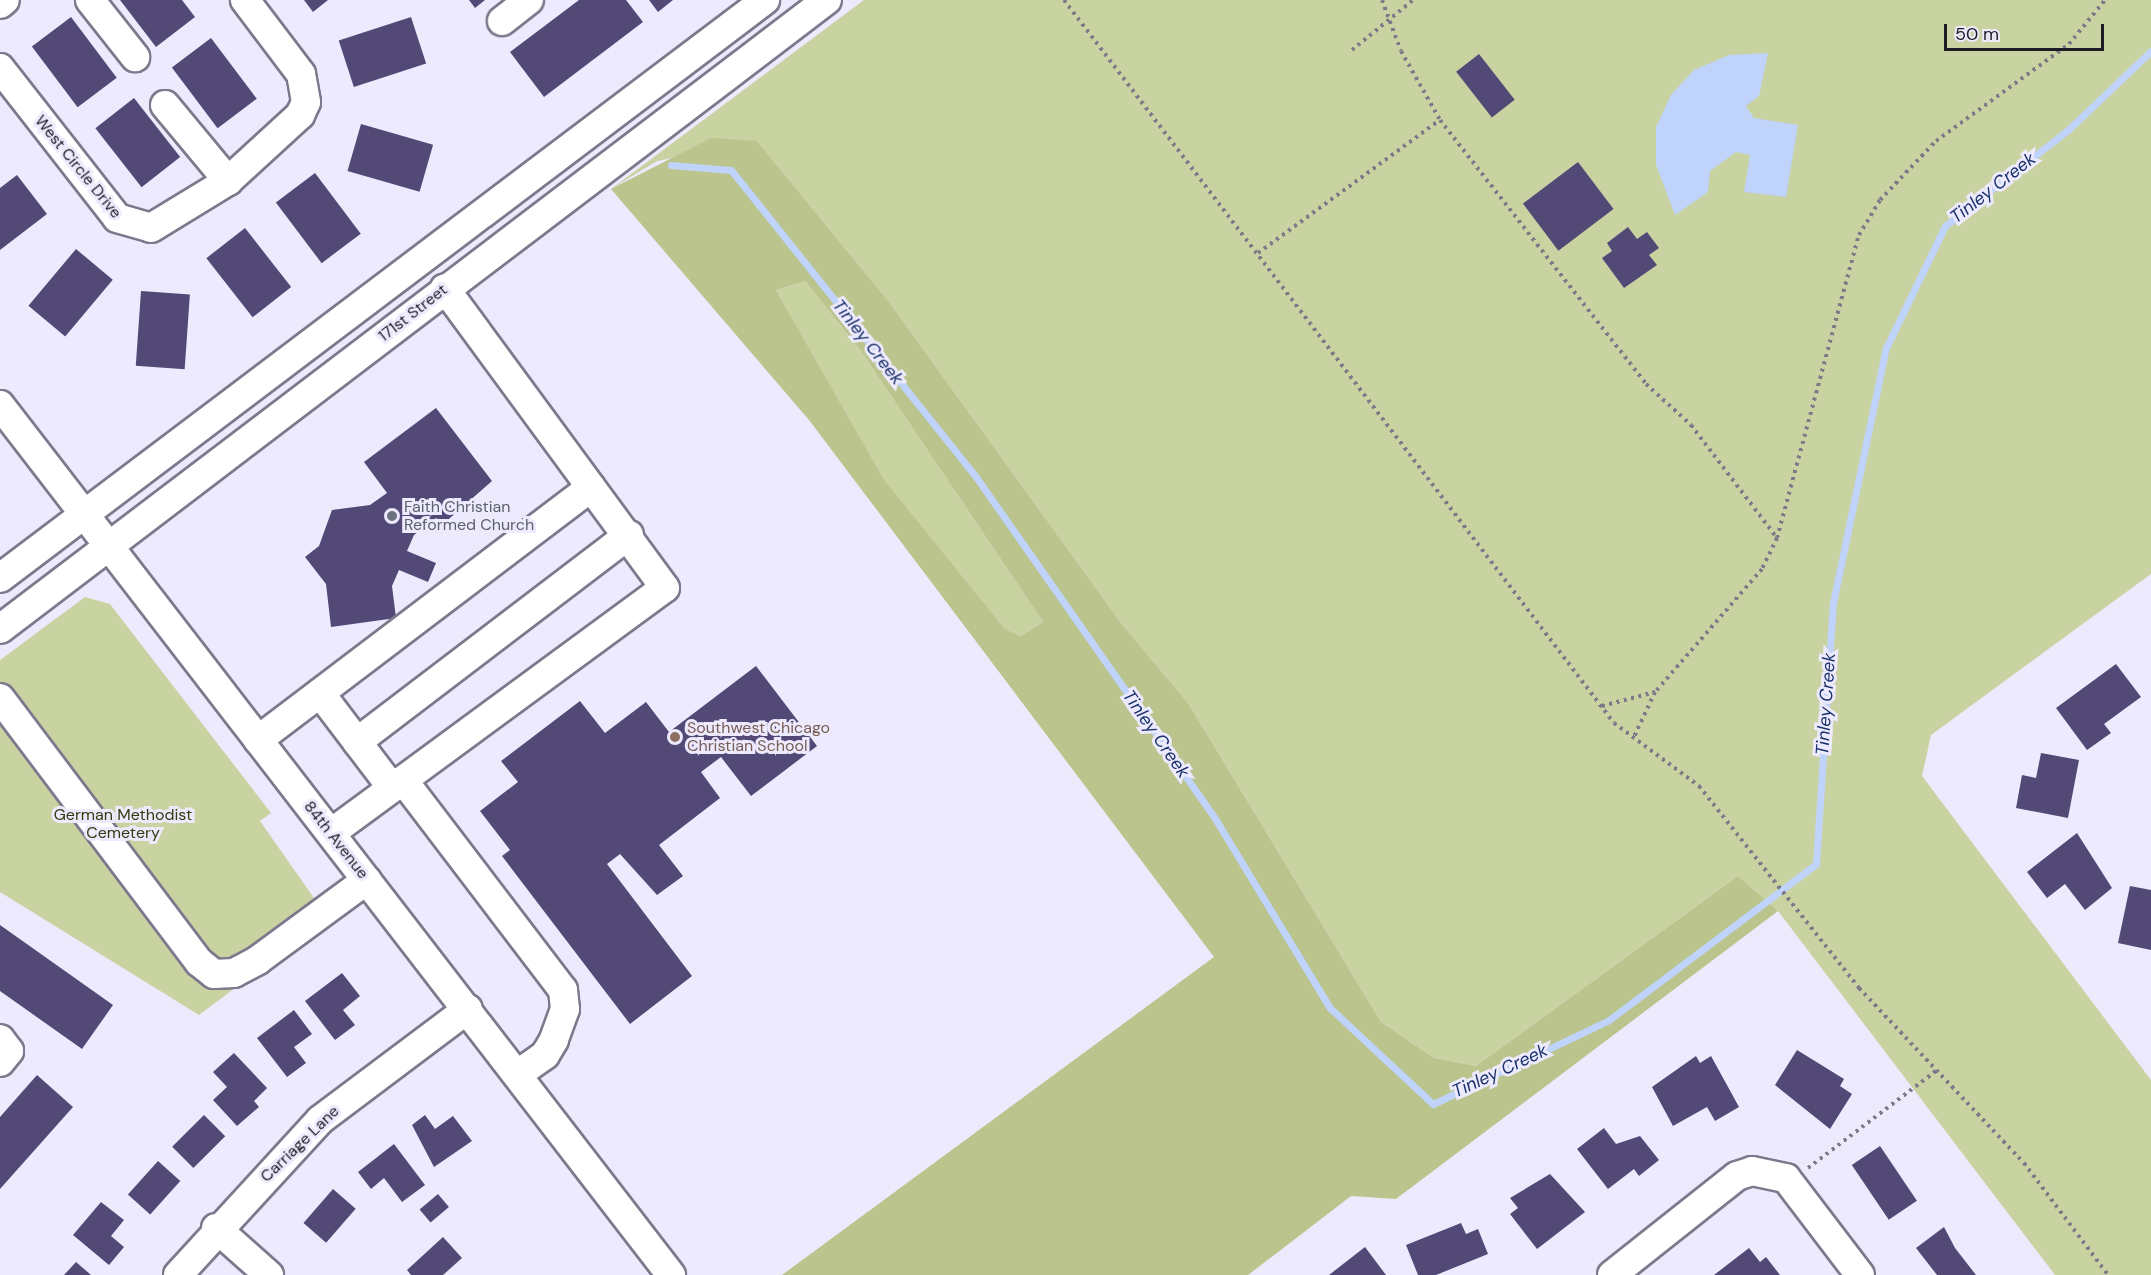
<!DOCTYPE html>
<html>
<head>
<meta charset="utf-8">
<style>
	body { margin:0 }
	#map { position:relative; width:2151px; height:1275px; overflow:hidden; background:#edeafd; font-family:"DM Sans",sans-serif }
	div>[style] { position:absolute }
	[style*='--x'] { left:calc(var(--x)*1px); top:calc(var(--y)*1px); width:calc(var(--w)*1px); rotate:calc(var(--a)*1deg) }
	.green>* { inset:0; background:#c9d2a1 }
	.forest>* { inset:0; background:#bac48c }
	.water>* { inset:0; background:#bfd3fb }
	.stream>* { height:7px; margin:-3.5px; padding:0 3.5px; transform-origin:3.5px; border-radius:3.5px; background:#bfd3fb }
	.building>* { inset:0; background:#534977; transform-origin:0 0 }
	.path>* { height:4px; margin-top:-2px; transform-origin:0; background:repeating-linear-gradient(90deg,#7e7b89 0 3px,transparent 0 7.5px) }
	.roads { filter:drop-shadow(2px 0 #7d798d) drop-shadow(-2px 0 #7d798d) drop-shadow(0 2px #7d798d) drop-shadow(0 -2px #7d798d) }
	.minor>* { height:28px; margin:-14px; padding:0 14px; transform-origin:14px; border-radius:14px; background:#fff }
	.dots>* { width:16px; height:16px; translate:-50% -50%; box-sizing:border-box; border:3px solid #edeafd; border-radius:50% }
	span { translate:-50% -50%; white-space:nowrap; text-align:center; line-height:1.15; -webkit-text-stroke:6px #edeafd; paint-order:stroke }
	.street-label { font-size:16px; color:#1d1b24 }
	.worship-label { font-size:16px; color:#5b616d }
	.left { translate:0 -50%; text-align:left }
	.education-label { font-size:16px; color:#785e54 }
	.park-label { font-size:16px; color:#343a0f }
	.water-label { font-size:18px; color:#19316b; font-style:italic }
	.scale { position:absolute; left:1944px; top:24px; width:160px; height:27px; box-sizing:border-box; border:3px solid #1d1b24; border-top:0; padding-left:8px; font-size:18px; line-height:21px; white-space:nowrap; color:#1d1b24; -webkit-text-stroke:4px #edeafd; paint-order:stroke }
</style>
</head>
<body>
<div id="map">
	<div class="green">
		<div style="clip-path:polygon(864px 0,2151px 0,2151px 574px,1931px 735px,1922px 776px,2151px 1080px,2151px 1275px,2055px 1275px,1778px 911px,1738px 876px,1476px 1066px,1434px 1058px,1381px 1022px,1188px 703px,1121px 623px,889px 302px,757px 141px,657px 161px,611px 189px)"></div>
		<div style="clip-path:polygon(805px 281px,861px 351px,1043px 622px,1021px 636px,1005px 629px,884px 481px,776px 290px)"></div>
		<div style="clip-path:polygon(85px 597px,110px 604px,271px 813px,260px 821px,328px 918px,199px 1015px,0 892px,0 660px)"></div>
	</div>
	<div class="forest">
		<div style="clip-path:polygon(evenodd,711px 138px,757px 141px,889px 302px,1121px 623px,1188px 703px,1381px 1022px,1434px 1058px,1476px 1066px,1738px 876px,1778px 911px,1396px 1199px,1351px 1196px,1248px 1275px,782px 1275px,1214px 957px,809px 420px,611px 189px,711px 138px,805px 281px,861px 351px,1043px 622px,1021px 636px,1005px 629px,884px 480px,776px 290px,805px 281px)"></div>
	</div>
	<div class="water">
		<div style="clip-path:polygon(1768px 53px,1759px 96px,1746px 106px,1754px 118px,1798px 125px,1786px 197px,1744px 192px,1750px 155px,1736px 152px,1710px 171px,1708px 192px,1675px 215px,1656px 165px,1656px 127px,1671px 95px,1694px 70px,1729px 55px)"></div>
	</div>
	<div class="stream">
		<div style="--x:671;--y:165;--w:60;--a:4.8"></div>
		<div style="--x:731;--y:170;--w:393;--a:51.4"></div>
		<div style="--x:976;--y:477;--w:419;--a:55"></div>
		<div style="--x:1216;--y:820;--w:220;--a:58.8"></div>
		<div style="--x:1330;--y:1008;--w:141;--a:43"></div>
		<div style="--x:1433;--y:1104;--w:195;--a:-25.5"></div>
		<div style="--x:1609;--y:1020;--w:259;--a:-37"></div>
		<div style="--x:1816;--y:864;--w:262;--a:-86.3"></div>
		<div style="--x:1833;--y:603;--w:260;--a:-78.3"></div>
		<div style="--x:1886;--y:348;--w:136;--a:-64.2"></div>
		<div style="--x:1945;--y:226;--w:157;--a:-38"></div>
		<div style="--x:2069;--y:129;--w:113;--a:-43.6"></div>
	</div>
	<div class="building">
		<div style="clip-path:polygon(120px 0,182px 0,195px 17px,156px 47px)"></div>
		<div style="clip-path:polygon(304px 0,328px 0,313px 12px)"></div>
		<div style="clip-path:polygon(469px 0,485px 0,475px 8px)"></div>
		<div style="clip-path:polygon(579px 0,626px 0,643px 22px,544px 97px,510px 52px)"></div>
		<div style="clip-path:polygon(649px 0,673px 0,658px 12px)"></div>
		<div style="left:71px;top:17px;width:76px;height:49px;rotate:53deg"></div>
		<div style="left:411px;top:17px;width:49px;height:76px;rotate:72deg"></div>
		<div style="left:211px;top:38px;width:76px;height:49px;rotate:53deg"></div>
		<div style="left:1479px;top:54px;width:58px;height:29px;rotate:52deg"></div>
		<div style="left:134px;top:98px;width:75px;height:49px;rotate:52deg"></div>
		<div style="left:361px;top:124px;width:75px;height:49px;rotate:16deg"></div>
		<div style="left:1578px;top:162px;width:59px;height:69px;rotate:53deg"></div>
		<div style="left:315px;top:173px;width:76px;height:49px;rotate:53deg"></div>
		<div style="clip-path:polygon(17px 175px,47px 214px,0 250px,0 188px)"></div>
		<div style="clip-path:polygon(1628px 227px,1637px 239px,1647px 232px,1659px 248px,1649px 255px,1657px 265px,1624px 288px,1602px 258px,1612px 251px,1607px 243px)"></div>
		<div style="left:245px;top:228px;width:75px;height:49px;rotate:52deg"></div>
		<div style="left:76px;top:249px;width:48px;height:74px;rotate:40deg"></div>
		<div style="left:141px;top:291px;width:49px;height:75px;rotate:4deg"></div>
		<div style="clip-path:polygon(436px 408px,492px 481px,442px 525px,436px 518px,414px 535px,407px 551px,436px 563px,428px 582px,399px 570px,392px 586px,396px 618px,331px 627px,326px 584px,305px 557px,319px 546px,332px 510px,370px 505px,387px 493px,364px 462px)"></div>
		<div style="clip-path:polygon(2116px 664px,2141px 697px,2104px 724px,2111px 733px,2087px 750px,2056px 708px)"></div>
		<div style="clip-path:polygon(756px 666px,817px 746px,751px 796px,721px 757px,701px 772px,720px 798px,659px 845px,683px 876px,657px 895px,620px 854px,607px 864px,692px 976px,630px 1024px,502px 856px,510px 850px,480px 811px,518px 782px,501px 761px,580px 701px,605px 733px,646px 702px,669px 732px)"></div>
		<div style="clip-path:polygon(2041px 753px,2079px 760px,2068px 818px,2016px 808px,2022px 775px,2036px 778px)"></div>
		<div style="clip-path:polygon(2077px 833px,2112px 888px,2085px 910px,2065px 884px,2047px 898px,2027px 872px)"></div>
		<div style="clip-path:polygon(2130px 886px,2151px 890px,2151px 950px,2118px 943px)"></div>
		<div style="clip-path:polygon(0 925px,113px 1005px,82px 1049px,0 991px)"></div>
		<div style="clip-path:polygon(342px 973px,360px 996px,343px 1010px,355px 1025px,335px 1040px,305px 1001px)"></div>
		<div style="clip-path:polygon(294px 1010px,312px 1034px,294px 1047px,306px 1063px,287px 1077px,257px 1038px)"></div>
		<div style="clip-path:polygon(1797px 1050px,1844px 1079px,1840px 1086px,1852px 1094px,1830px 1129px,1775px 1085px)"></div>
		<div style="clip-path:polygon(234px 1053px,267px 1088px,254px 1101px,259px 1107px,237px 1126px,213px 1100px,227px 1087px,213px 1072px)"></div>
		<div style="clip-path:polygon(1696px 1056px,1700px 1063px,1711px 1056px,1739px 1107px,1715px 1121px,1707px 1107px,1673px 1126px,1652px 1087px)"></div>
		<div style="clip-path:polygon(37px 1075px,73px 1107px,0 1189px,0 1117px)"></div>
		<div style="left:204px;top:1115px;width:30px;height:45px;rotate:45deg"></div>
		<div style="clip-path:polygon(425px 1115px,435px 1129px,453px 1116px,472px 1141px,434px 1167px,412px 1125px)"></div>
		<div style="clip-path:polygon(1604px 1128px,1616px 1144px,1640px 1136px,1659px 1160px,1639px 1176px,1634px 1169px,1608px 1189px,1577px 1149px)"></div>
		<div style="clip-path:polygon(394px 1144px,425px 1185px,402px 1202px,384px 1178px,371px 1189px,358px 1172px)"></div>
		<div style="left:1880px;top:1146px;width:66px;height:34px;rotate:56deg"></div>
		<div style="left:158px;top:1161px;width:30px;height:45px;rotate:42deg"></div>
		<div style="clip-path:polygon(1550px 1174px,1585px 1212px,1537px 1249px,1510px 1214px,1518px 1208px,1510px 1198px)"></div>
		<div style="left:333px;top:1189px;width:30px;height:45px;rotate:41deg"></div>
		<div style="left:438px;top:1194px;width:17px;height:24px;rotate:50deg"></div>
		<div style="clip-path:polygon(101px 1202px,124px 1220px,111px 1236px,124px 1247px,109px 1265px,73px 1235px)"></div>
		<div style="clip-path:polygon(1461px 1223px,1466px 1234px,1478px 1229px,1488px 1254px,1436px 1275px,1418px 1275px,1406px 1245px)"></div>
		<div style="clip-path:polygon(1944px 1227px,1955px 1248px,1976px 1275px,1937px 1275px,1916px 1248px)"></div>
		<div style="clip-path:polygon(443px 1237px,462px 1258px,443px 1275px,411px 1275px,407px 1270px)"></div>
		<div style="clip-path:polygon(1365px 1247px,1386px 1275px,1329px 1275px)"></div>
		<div style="clip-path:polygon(1749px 1248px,1760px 1262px,1766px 1257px,1780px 1275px,1714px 1275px)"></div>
		<div style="clip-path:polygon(76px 1262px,91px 1275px,64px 1275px)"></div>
	</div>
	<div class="path">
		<div style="--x:1064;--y:0;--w:908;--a:52.74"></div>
		<div style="--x:1614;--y:723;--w:106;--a:36.5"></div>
		<div style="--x:1699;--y:786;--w:258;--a:51.6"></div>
		<div style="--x:1859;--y:988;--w:241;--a:46.7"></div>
		<div style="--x:2024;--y:1163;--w:140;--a:53.1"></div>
		<div style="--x:1382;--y:0;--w:54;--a:69.6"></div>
		<div style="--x:1401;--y:51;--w:79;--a:60.5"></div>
		<div style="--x:1440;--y:120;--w:335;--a:52"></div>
		<div style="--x:1646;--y:384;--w:61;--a:42.3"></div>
		<div style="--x:1691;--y:425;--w:142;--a:52.7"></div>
		<div style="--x:1777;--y:538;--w:34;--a:116"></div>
		<div style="--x:1762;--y:569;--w:163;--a:131"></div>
		<div style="--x:1352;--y:50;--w:79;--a:-39.3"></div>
		<div style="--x:1258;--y:253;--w:225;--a:-36.2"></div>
		<div style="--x:1777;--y:538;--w:314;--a:-74.9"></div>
		<div style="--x:1859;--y:235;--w:41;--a:-59"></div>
		<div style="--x:1880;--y:200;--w:81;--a:-46.5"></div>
		<div style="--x:1936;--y:141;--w:165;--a:-36.1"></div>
		<div style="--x:2069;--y:44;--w:57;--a:-50.7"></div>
		<div style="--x:1602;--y:706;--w:55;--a:-14.8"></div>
		<div style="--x:1655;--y:692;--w:52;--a:115.1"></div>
		<div style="--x:1808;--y:1168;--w:162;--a:-37.2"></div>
	</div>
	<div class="roads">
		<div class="minor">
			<div style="--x:90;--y:0;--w:73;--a:51.7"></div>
			<div style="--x:0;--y:4;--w:6;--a:-39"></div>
			<div style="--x:502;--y:21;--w:34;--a:-38"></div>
			<div style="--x:0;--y:68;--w:190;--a:52"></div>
			<div style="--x:117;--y:218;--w:35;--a:16"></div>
			<div style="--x:151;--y:228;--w:90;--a:-31.4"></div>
			<div style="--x:228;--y:181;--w:98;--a:-42.5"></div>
			<div style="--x:300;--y:115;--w:14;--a:-65"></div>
			<div style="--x:306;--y:102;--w:28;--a:-100"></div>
			<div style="--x:301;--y:74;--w:93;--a:-127.1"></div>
			<div style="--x:165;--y:105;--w:99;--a:50.3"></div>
			<div style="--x:0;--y:405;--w:1099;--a:52.36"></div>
			<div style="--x:0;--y:578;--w:959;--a:-37.07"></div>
			<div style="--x:0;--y:629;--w:1039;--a:-37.26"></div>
			<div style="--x:320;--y:693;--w:119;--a:52.8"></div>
			<div style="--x:0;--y:698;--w:331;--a:53"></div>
			<div style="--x:199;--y:962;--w:19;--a:39"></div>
			<div style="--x:214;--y:974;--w:20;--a:-3"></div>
			<div style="--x:234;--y:973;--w:27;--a:-28"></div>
			<div style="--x:258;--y:960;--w:135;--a:-36.3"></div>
			<div style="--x:258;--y:740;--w:418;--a:-37.2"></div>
			<div style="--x:357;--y:742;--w:342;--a:-37.3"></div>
			<div style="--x:403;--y:780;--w:264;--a:52.7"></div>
			<div style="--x:563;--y:990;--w:19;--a:84"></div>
			<div style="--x:565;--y:1009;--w:33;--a:110"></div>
			<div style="--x:554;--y:1040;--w:17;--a:121"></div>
			<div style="--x:545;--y:1055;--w:33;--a:145"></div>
			<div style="--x:331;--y:833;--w:414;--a:-36.3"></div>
			<div style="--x:665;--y:588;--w:372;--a:-126.3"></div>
			<div style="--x:0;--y:1039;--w:15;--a:53"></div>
			<div style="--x:9;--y:1051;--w:14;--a:129"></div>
			<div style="--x:216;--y:1228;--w:71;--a:41.6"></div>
			<div style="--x:178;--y:1275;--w:210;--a:-47.5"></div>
			<div style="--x:320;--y:1120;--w:185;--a:-36.9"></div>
			<div style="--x:1612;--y:1275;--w:159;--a:-38.4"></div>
			<div style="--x:1737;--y:1176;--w:16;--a:-18"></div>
			<div style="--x:1752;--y:1171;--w:35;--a:12"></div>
			<div style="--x:1786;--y:1178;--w:122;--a:52.7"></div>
		</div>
	</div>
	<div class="dots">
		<div style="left:392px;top:516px;background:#6b7280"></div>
		<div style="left:675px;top:737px;background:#8d6e63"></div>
	</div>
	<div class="street-label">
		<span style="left:78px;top:167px;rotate:51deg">West Circle Drive</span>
		<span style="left:413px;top:313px;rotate:-38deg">171st Street</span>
		<span style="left:336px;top:840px;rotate:52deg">84th Avenue</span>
		<span style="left:300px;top:1144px;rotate:-44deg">Carriage Lane</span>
	</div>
	<div class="worship-label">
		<span class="left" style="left:404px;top:516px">Faith Christian<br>Reformed Church</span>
	</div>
	<div class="education-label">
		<span class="left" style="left:687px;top:737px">Southwest Chicago<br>Christian School</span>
	</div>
	<div class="park-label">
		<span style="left:123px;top:824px">German Methodist<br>Cemetery</span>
	</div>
	<div class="water-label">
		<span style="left:1993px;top:188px;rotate:-38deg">Tinley Creek</span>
		<span style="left:868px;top:342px;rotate:52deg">Tinley Creek</span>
		<span style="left:1826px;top:704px;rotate:-86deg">Tinley Creek</span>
		<span style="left:1156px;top:734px;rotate:55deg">Tinley Creek</span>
		<span style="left:1500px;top:1071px;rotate:-25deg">Tinley Creek</span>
	</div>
	<div class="scale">50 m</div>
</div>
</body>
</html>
